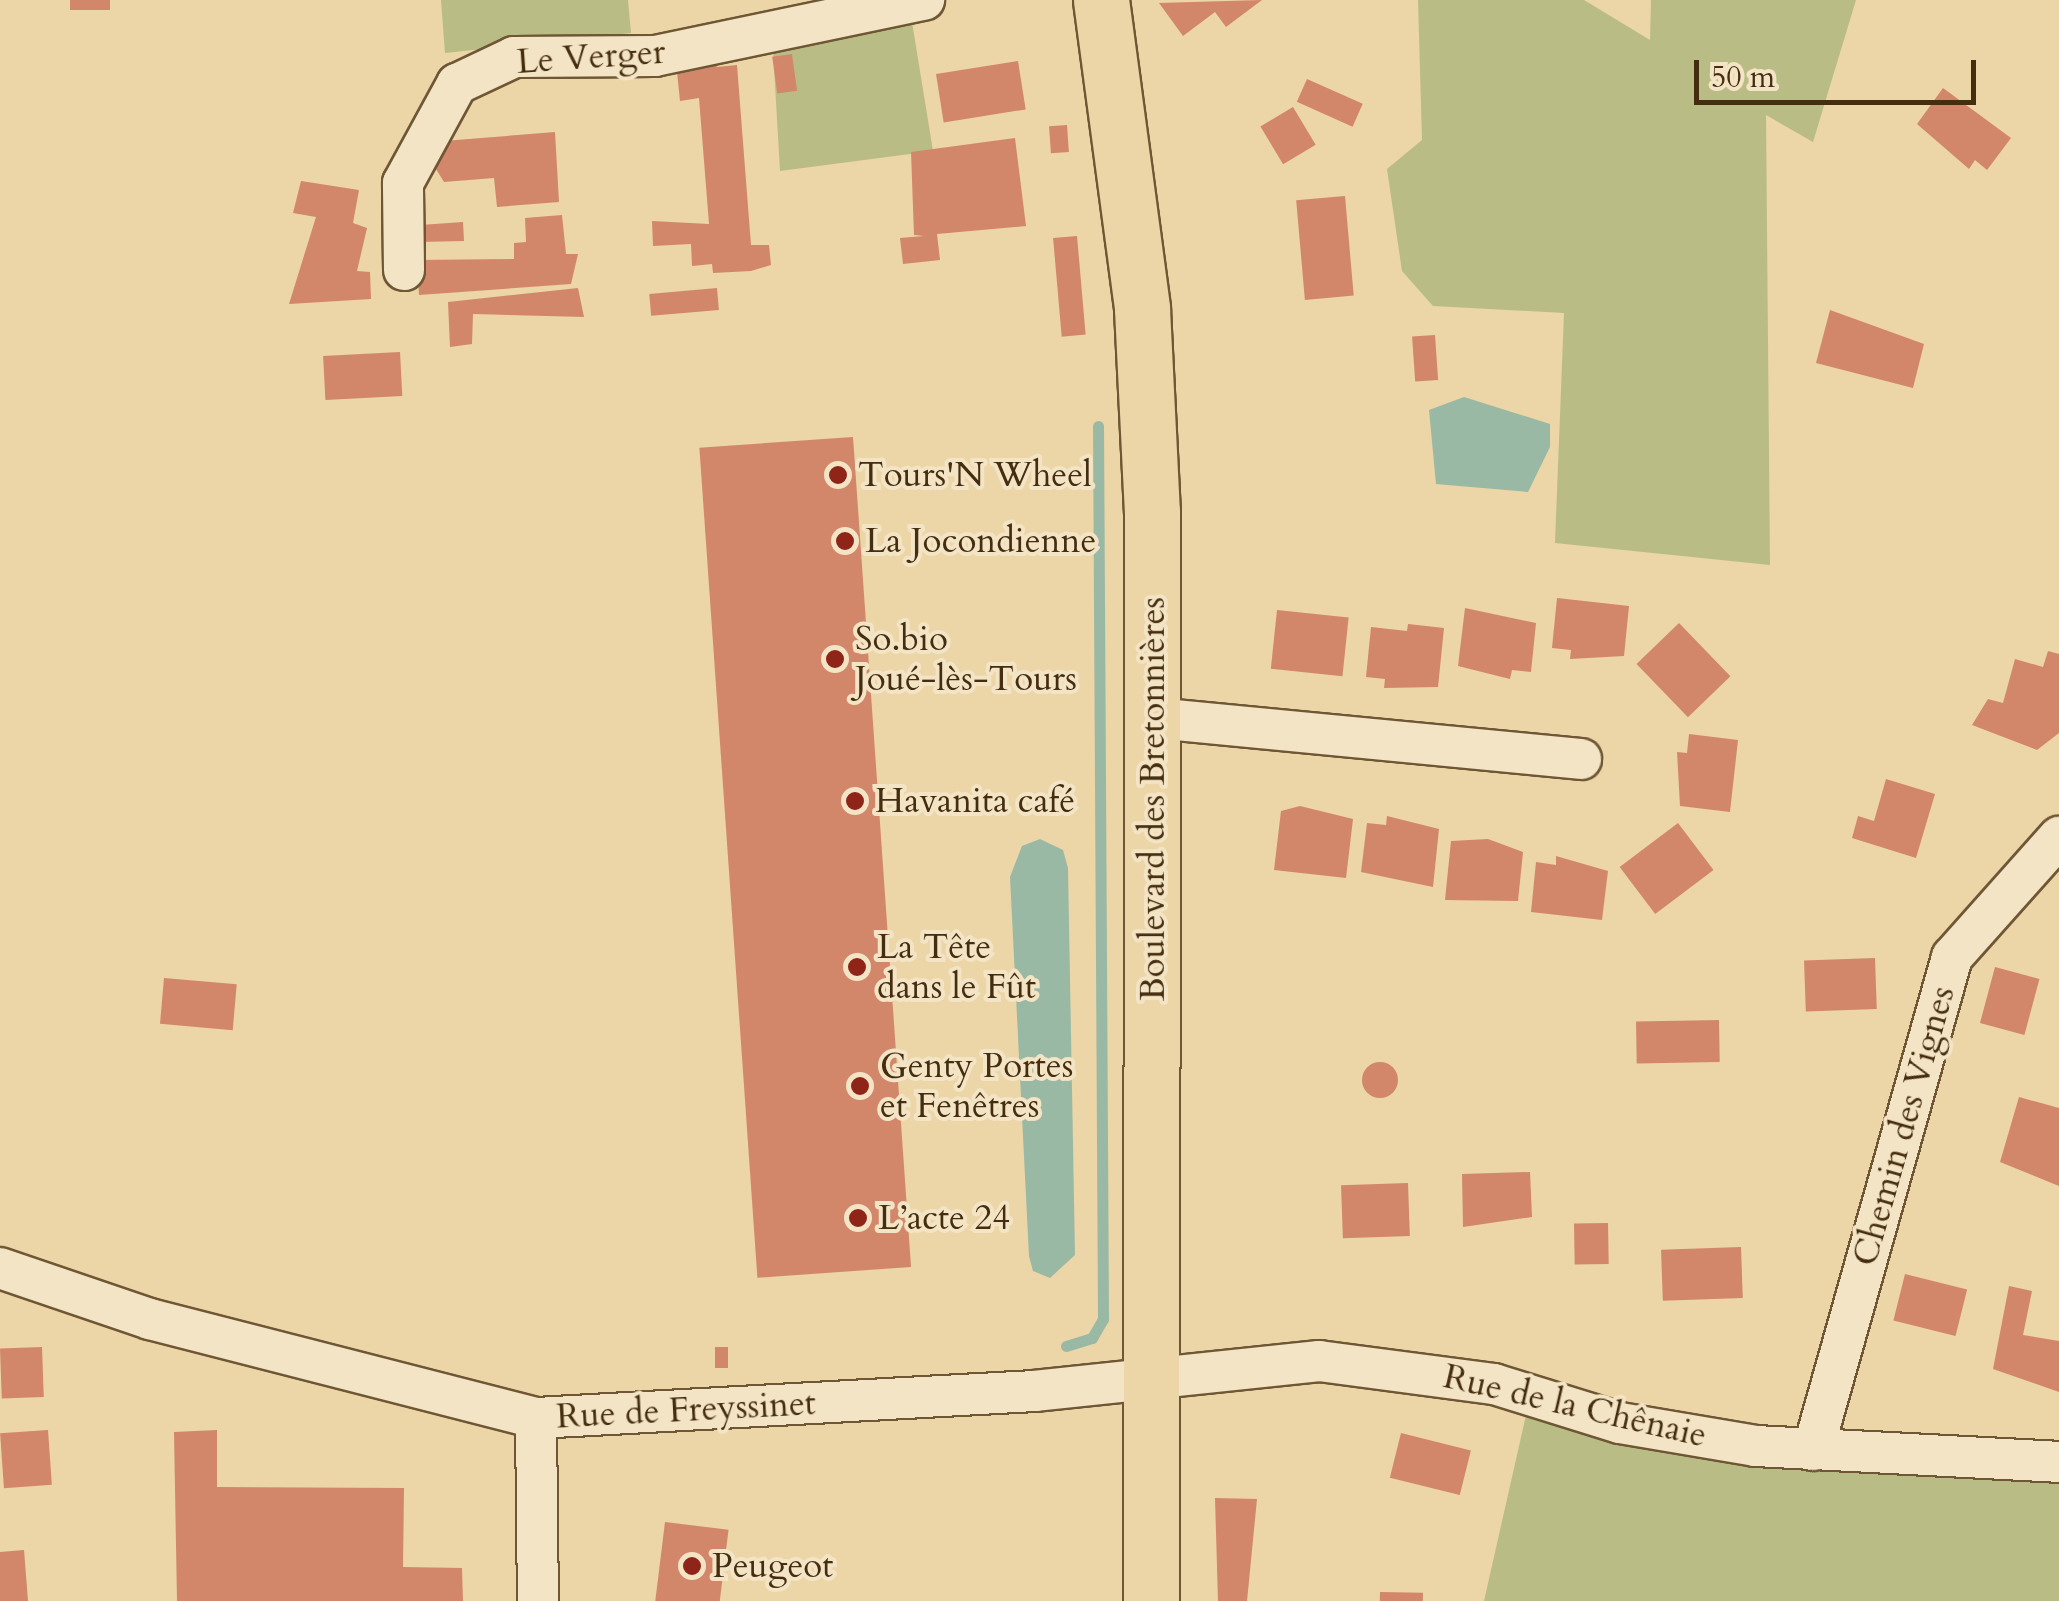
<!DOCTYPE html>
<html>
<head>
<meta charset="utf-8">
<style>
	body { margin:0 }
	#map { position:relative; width:2059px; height:1601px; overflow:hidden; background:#ecd5a6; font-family:Cardo,serif }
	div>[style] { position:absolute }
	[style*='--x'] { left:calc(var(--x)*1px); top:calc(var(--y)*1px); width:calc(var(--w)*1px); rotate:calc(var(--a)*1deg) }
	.green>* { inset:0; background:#b9bd85 }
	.water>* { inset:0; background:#99b9a4 }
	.stream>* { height:11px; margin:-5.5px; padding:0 5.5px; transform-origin:5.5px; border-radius:5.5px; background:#99b9a4 }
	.building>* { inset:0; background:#d2876a; transform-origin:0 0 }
	.round { border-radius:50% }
	.roads { filter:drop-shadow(2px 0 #6f5735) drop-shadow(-2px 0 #6f5735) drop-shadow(0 2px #6f5735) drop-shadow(0 -2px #6f5735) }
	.street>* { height:40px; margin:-20px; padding:0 20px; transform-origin:20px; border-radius:20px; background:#f3e4c5 }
	.primary>* { height:55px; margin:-27.5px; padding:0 27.5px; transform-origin:27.5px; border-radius:27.5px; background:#ecd5a6 }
	.dots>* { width:28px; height:28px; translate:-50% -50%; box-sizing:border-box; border:5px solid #f3e4c5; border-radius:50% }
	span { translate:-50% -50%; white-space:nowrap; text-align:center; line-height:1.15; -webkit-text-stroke:8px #f3e4c5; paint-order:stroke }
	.street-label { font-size:35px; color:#452d0f }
	.poi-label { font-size:35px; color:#452d0f }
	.left { translate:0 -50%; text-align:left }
	.scale { position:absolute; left:1694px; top:60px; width:282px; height:45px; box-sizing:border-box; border:5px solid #452d0f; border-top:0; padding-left:12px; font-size:30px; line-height:35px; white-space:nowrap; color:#452d0f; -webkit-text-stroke:8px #f3e4c5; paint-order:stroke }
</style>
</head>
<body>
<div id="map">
	<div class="green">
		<div style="clip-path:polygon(441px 0,628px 0,631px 33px,445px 53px)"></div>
		<div style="clip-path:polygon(1418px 0,1584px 0,1650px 40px,1651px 0,1856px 0,1813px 142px,1766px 115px,1770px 565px,1555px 543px,1564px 313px,1433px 306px,1402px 271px,1387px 169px,1422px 140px)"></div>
		<div style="clip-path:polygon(912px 22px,933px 151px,780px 171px,773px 50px)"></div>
		<div style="clip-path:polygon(1531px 1393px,1620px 1423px,2059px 1464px,2059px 1601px,1484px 1601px)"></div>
	</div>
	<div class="water">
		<div style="clip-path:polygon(1464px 397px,1550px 424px,1550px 447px,1528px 492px,1436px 484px,1429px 410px)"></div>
		<div style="clip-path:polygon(1040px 839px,1063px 850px,1068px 868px,1075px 1255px,1050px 1278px,1033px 1271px,1029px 1256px,1010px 877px,1022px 846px)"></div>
	</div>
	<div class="stream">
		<div style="--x:1066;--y:1346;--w:27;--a:-17"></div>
		<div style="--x:1092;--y:1338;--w:22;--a:-60"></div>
		<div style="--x:1103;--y:1319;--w:893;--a:-90.32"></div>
	</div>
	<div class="building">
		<div style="left:70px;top:0;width:40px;height:10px"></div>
		<div style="clip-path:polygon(1262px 0,1226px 27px,1215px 12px,1183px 36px,1159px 3px)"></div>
		<div style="clip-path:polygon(713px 54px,717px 67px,737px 65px,751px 245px,769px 245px,771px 265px,751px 271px,713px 273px,712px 264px,692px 266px,691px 244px,653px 246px,652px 221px,709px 224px,699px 98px,680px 101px,677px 72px)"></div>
		<div style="left:792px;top:54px;width:37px;height:20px;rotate:82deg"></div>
		<div style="left:1018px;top:61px;width:49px;height:83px;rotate:81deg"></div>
		<div style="left:1307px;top:79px;width:61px;height:25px;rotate:24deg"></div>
		<div style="clip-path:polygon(1943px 88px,2011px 138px,1987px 170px,1975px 160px,1969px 169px,1917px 124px)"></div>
		<div style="left:1293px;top:107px;width:44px;height:38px;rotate:59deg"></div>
		<div style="left:1067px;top:125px;width:27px;height:18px;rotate:86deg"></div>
		<div style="clip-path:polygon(555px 132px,559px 202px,497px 207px,494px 178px,444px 182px,431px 161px,444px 141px)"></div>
		<div style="clip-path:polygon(1015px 138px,1026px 226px,937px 234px,940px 260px,903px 264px,900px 238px,924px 236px,914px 235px,911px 152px)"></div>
		<div style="clip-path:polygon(301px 181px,359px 190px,353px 223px,367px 228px,357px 271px,370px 272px,371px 299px,289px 304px,316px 217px,293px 213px)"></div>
		<div style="left:1345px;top:196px;width:100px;height:49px;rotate:85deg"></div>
		<div style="clip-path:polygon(562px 215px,566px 254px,578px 254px,571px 284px,419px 295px,417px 260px,514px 259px,514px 243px,526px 242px,525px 218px)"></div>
		<div style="clip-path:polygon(463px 222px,464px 241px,418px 242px,420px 225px)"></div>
		<div style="left:1077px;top:236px;width:99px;height:24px;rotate:85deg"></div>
		<div style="clip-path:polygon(578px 288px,584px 317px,473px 314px,472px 344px,450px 347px,448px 302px)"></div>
		<div style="left:717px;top:288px;width:22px;height:68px;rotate:85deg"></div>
		<div style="clip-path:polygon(1830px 310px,1924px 344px,1913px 388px,1816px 363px)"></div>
		<div style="left:1435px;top:335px;width:45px;height:23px;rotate:86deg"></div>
		<div style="left:400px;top:352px;width:44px;height:77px;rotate:87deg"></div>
		<div style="left:853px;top:437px;width:832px;height:154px;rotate:86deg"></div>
		<div style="clip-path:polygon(1557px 598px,1629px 606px,1624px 656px,1570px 659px,1571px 650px,1552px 648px)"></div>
		<div style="clip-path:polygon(1465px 608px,1536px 623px,1531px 672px,1512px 670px,1510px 679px,1458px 666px)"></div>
		<div style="left:1277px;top:610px;width:72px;height:59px;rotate:6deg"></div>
		<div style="left:1679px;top:623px;width:74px;height:59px;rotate:46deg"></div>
		<div style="clip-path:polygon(1408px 624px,1444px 628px,1438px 687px,1384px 688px,1385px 679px,1366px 677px,1371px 627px,1407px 631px)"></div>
		<div style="clip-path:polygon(2048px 651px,2059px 654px,2059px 733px,2037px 750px,1972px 725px,1988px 699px,2003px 703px,2015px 659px,2043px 667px)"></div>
		<div style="clip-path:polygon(1689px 734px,1738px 740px,1730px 812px,1680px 806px,1677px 752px,1687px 753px)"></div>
		<div style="clip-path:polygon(1886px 779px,1935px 794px,1916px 858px,1852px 838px,1858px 816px,1874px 821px)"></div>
		<div style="clip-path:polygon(1300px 806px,1353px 819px,1346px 878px,1274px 870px,1281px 811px)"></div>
		<div style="clip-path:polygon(1387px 816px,1439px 829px,1433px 887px,1361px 872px,1367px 823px,1386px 825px)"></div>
		<div style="left:1678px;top:823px;width:59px;height:73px;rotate:53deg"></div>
		<div style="clip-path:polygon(1488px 839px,1523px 852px,1518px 901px,1445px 900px,1451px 841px)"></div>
		<div style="clip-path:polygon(1556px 856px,1608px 871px,1602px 920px,1531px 912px,1536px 862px,1556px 865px)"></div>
		<div style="left:1875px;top:958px;width:51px;height:71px;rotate:88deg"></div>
		<div style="left:1995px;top:967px;width:46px;height:58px;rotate:15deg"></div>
		<div style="left:164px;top:978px;width:73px;height:46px;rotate:5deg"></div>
		<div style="left:1719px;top:1020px;width:42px;height:83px;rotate:89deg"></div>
		<div class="round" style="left:1362px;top:1062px;width:36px;height:36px"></div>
		<div style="clip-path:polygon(2019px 1097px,2059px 1108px,2059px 1186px,2000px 1162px)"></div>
		<div style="clip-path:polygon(1530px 1172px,1532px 1217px,1463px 1227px,1462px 1174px)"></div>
		<div style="left:1408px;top:1183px;width:53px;height:67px;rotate:88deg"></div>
		<div style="left:1608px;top:1223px;width:41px;height:34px;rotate:89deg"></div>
		<div style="left:1741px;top:1247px;width:51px;height:80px;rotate:88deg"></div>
		<div style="left:1905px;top:1274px;width:64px;height:48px;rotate:14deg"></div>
		<div style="clip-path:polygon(2009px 1286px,2032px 1291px,2023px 1335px,2059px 1341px,2059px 1392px,1993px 1369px)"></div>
		<div style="left:42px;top:1347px;width:50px;height:42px;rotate:88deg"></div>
		<div style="left:715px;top:1347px;width:13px;height:21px"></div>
		<div style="left:48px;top:1430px;width:55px;height:48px;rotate:86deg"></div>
		<div style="clip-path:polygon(217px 1430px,217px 1487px,404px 1488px,403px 1567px,462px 1568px,463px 1601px,177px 1601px,174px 1432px)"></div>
		<div style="left:1401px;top:1433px;width:72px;height:46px;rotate:14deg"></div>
		<div style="clip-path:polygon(1215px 1498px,1257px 1499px,1247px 1601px,1218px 1601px)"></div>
		<div style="left:665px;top:1522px;width:64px;height:80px;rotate:7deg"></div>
		<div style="clip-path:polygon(24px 1550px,28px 1601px,0 1601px,0 1552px)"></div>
		<div style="left:1380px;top:1592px;width:43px;height:9px;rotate:1deg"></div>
	</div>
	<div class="roads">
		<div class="street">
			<div style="--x:404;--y:270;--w:87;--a:-90.7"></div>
			<div style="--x:403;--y:183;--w:113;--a:-61.4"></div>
			<div style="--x:457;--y:84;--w:63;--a:-25.3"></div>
			<div style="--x:514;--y:57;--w:141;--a:-0.4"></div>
			<div style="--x:655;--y:56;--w:275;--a:-11.8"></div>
			<div style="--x:1155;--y:718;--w:428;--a:5.5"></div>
			<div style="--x:0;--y:1268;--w:158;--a:18.8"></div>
			<div style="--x:150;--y:1319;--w:398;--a:14.4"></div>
			<div style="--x:536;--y:1418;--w:499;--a:-3.1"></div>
			<div style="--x:1034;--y:1391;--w:287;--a:-6"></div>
			<div style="--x:1319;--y:1361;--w:177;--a:7.5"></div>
			<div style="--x:1494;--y:1384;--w:132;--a:17.2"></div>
			<div style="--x:1620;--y:1423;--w:138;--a:9.6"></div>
			<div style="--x:1756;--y:1446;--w:303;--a:3"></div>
			<div style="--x:536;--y:1418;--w:183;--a:89.4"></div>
			<div style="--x:1813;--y:1450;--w:512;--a:-74.25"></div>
			<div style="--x:1952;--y:957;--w:161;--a:-48.3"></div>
		</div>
		<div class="primary">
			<div style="--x:1101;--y:0;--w:312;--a:82.4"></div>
			<div style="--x:1142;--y:309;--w:203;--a:87.2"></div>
			<div style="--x:1152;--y:512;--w:1089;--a:90.05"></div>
		</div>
	</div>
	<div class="dots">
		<div style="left:838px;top:475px;background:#8f2418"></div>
		<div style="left:845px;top:541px;background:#8f2418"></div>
		<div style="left:835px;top:659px;background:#8f2418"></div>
		<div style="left:855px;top:801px;background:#8f2418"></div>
		<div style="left:857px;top:967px;background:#8f2418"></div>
		<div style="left:860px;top:1086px;background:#8f2418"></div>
		<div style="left:858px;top:1218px;background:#8f2418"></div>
		<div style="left:692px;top:1566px;background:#8f2418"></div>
	</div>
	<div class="street-label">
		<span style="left:591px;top:57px;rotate:-4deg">Le Verger</span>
		<span style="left:1153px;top:799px;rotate:-90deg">Boulevard des Bretonnières</span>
		<span style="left:1904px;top:1126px;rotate:-74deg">Chemin des Vignes</span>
		<span style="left:1575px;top:1406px;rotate:13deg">Rue de la Chênaie</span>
		<span style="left:686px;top:1410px;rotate:-3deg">Rue de Freyssinet</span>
	</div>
	<div class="poi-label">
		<span class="left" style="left:858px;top:475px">Tours'N Wheel</span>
		<span class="left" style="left:865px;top:541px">La Jocondienne</span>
		<span class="left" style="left:855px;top:659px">So.bio<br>Joué-lès-Tours</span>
		<span class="left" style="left:875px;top:801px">Havanita café</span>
		<span class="left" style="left:877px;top:967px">La Tête<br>dans le Fût</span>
		<span class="left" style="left:880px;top:1086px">Genty Portes<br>et Fenêtres</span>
		<span class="left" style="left:878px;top:1218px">L’acte 24</span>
		<span class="left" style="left:712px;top:1566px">Peugeot</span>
	</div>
	<div class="scale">50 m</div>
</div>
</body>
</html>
